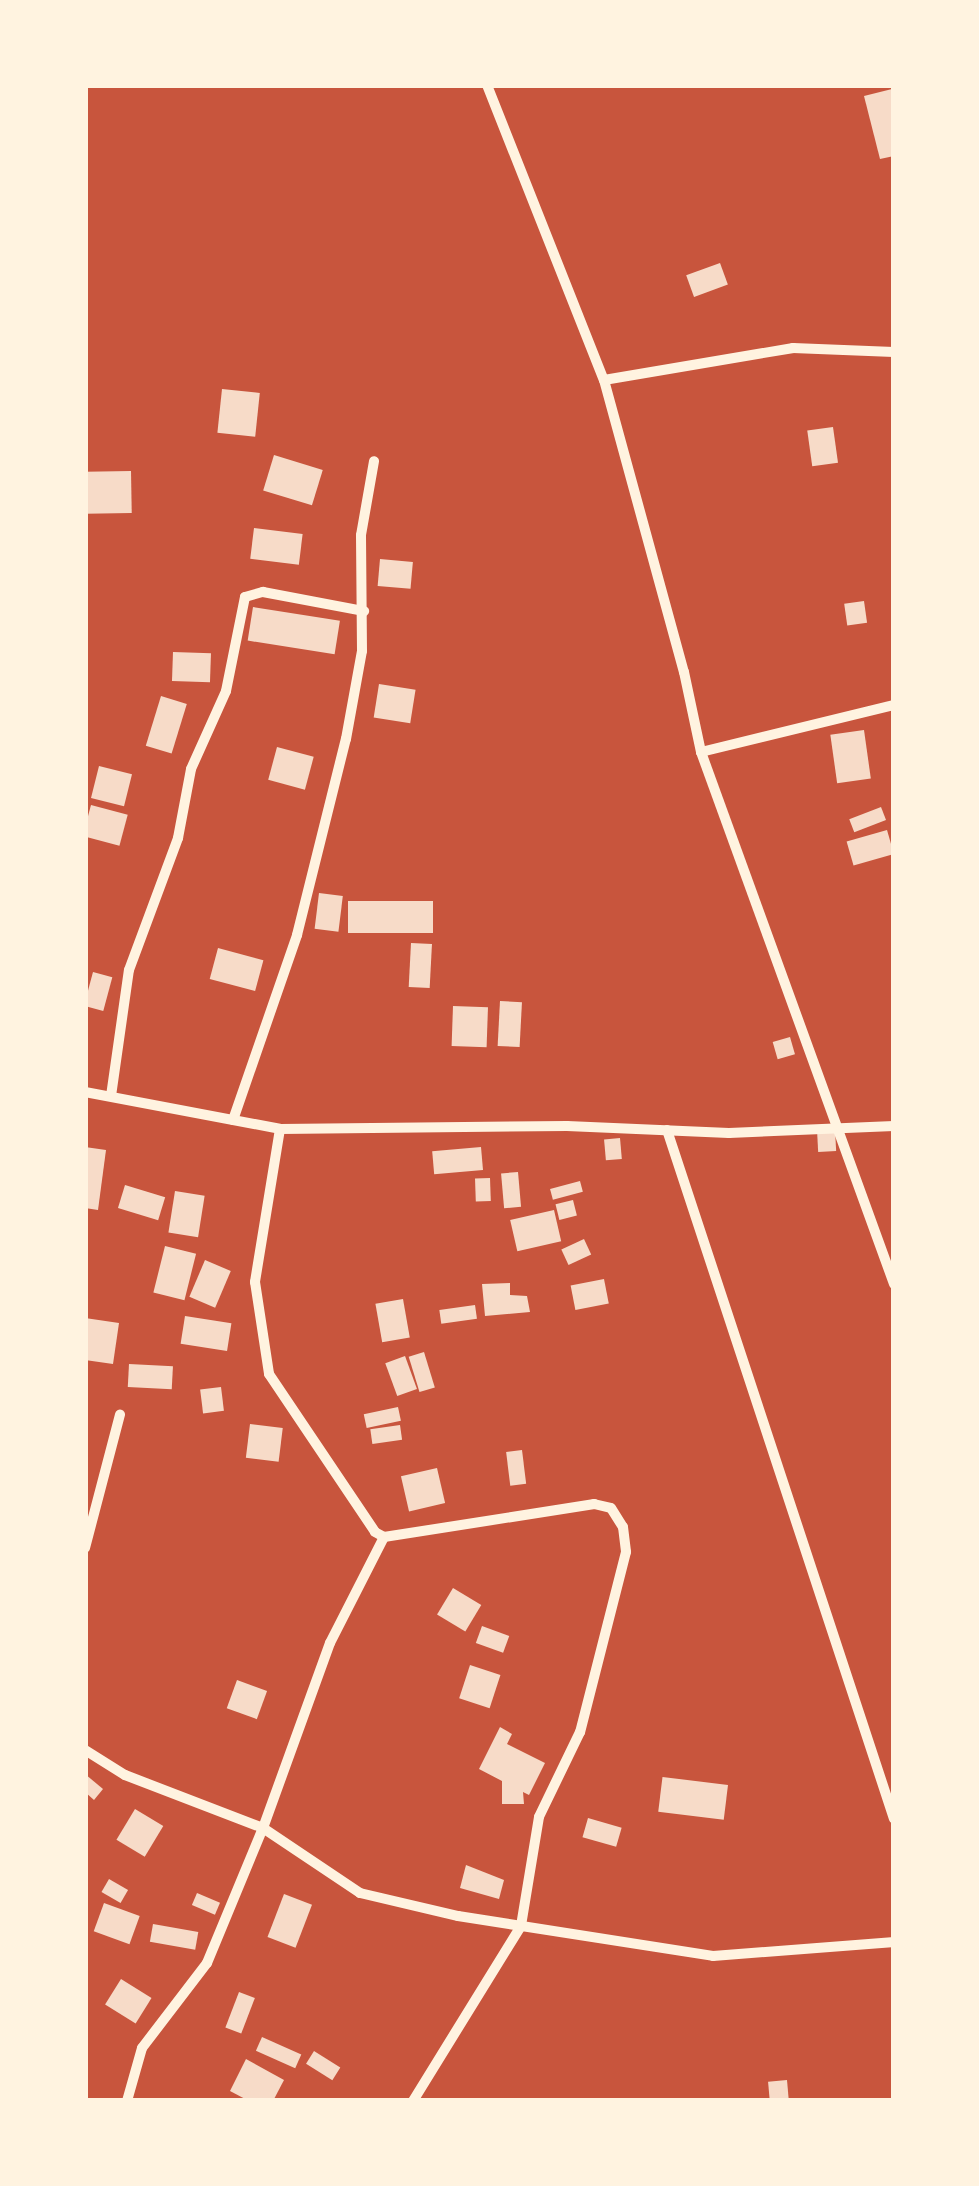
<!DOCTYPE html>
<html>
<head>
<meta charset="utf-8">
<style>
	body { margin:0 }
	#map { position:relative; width:979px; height:2186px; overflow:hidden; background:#c8553d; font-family:"Public Sans",sans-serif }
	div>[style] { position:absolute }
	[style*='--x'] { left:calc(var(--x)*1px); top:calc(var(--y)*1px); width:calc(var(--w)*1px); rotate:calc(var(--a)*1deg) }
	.building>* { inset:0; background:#f7dbc8; transform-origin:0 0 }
	.minor>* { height:10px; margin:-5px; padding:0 5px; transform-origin:5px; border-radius:5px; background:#fff3e0 }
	span { translate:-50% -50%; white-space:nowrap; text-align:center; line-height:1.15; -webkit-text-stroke:9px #fff3e0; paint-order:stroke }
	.frame { position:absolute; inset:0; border:88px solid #fff3e0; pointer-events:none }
</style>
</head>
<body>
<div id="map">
	<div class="building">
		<div style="clip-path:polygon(892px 89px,894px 156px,880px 159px,864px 96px)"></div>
		<div style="left:720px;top:263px;width:23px;height:36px;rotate:70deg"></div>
		<div style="left:222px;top:389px;width:38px;height:44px;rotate:6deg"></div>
		<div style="left:833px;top:427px;width:36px;height:26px;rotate:82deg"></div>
		<div style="left:274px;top:455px;width:51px;height:37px;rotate:17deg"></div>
		<div style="left:131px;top:471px;width:42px;height:46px;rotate:89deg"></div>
		<div style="left:254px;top:528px;width:49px;height:31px;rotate:7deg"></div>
		<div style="left:380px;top:559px;width:33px;height:27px;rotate:5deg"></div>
		<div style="left:864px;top:601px;width:22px;height:20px;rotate:82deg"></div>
		<div style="left:253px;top:607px;width:88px;height:34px;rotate:9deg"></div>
		<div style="left:173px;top:652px;width:38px;height:29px;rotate:2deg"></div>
		<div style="left:379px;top:684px;width:37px;height:34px;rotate:9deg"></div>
		<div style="left:161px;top:696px;width:27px;height:52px;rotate:17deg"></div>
		<div style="left:864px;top:730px;width:49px;height:34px;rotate:82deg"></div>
		<div style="left:277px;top:747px;width:38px;height:34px;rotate:15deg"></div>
		<div style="left:99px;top:766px;width:34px;height:33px;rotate:14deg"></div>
		<div style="left:91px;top:805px;width:38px;height:32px;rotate:15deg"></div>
		<div style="left:881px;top:807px;width:14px;height:34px;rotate:69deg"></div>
		<div style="left:887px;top:830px;width:25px;height:42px;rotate:74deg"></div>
		<div style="left:319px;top:893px;width:24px;height:36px;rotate:7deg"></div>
		<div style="left:433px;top:901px;width:32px;height:85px;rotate:90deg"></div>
		<div style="left:411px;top:943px;width:21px;height:44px;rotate:3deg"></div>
		<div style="left:218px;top:948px;width:47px;height:32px;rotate:15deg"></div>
		<div style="left:93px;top:972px;width:20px;height:35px;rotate:15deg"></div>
		<div style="left:500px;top:1001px;width:22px;height:45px;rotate:3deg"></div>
		<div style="left:453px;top:1006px;width:35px;height:40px;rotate:2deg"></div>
		<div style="left:790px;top:1037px;width:18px;height:18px;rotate:74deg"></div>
		<div style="left:835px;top:1129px;width:22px;height:18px;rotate:87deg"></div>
		<div style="left:620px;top:1138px;width:21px;height:16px;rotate:85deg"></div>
		<div style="clip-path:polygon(85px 1147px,106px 1150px,98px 1210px,85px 1208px)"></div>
		<div style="left:481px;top:1147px;width:23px;height:49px;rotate:85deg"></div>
		<div style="left:518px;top:1172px;width:35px;height:17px;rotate:85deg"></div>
		<div style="left:490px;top:1178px;width:23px;height:15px;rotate:88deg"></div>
		<div style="left:580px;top:1181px;width:11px;height:31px;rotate:75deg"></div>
		<div style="left:125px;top:1185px;width:42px;height:24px;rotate:17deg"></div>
		<div style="left:175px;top:1191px;width:30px;height:42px;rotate:9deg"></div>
		<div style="left:573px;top:1200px;width:16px;height:18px;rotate:76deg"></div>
		<div style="left:554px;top:1210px;width:32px;height:45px;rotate:77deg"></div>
		<div style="left:584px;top:1239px;width:17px;height:25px;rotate:65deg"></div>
		<div style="left:165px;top:1246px;width:32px;height:48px;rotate:14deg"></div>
		<div style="left:205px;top:1260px;width:28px;height:40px;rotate:23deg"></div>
		<div style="left:604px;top:1279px;width:25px;height:34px;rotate:79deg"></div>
		<div style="clip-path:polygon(510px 1283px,510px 1295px,527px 1296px,530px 1312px,485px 1316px,482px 1284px)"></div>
		<div style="left:403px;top:1299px;width:39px;height:28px;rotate:80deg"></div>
		<div style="left:475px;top:1305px;width:14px;height:36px;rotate:82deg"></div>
		<div style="left:185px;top:1316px;width:47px;height:28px;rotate:9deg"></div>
		<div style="clip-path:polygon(85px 1318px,119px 1323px,113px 1364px,85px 1360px)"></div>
		<div style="left:424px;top:1352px;width:37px;height:16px;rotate:73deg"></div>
		<div style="left:405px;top:1356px;width:35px;height:21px;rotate:70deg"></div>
		<div style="left:129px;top:1364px;width:44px;height:23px;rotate:3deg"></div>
		<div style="left:221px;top:1387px;width:24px;height:21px;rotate:83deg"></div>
		<div style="left:398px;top:1407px;width:14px;height:35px;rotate:78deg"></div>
		<div style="left:250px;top:1424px;width:33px;height:34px;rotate:7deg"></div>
		<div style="left:400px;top:1425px;width:15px;height:30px;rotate:82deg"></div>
		<div style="left:522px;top:1450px;width:34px;height:16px;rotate:83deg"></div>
		<div style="left:437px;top:1468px;width:36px;height:37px;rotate:77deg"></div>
		<div style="left:453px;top:1588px;width:33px;height:31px;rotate:31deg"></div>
		<div style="left:482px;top:1626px;width:29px;height:18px;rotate:20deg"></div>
		<div style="left:470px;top:1665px;width:32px;height:35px;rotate:18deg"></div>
		<div style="left:237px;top:1680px;width:32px;height:30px;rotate:20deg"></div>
		<div style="clip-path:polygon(500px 1727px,512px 1734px,507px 1744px,545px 1763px,529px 1795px,523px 1792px,524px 1804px,502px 1804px,502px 1781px,479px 1769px)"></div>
		<div style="clip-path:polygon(85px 1774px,103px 1789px,94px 1800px,85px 1792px)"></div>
		<div style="left:728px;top:1785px;width:35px;height:66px;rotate:97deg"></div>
		<div style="left:135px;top:1809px;width:33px;height:36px;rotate:31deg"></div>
		<div style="left:588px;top:1818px;width:35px;height:20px;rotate:16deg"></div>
		<div style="clip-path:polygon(466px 1865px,504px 1880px,499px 1899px,460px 1888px)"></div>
		<div style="left:109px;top:1879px;width:22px;height:15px;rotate:30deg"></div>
		<div style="left:197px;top:1893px;width:25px;height:13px;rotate:23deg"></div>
		<div style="left:284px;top:1894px;width:30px;height:46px;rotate:21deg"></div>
		<div style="left:104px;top:1903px;width:38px;height:30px;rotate:20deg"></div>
		<div style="left:153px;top:1924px;width:46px;height:18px;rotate:10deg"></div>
		<div style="left:121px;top:1979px;width:36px;height:30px;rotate:32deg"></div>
		<div style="left:239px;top:1992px;width:17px;height:38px;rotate:21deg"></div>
		<div style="left:262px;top:2037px;width:43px;height:15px;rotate:24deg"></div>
		<div style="left:314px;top:2051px;width:31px;height:15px;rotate:32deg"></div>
		<div style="clip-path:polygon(246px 2059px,284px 2080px,273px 2101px,249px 2101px,230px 2091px)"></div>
		<div style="left:787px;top:2080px;width:21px;height:19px;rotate:85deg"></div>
	</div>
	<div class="minor">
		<div style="--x:487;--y:85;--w:317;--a:68.4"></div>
		<div style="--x:604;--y:380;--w:303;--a:74.7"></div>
		<div style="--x:684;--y:672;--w:82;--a:78"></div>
		<div style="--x:701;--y:752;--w:566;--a:70.06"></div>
		<div style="--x:604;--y:380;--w:192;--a:-9.6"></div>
		<div style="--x:793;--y:348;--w:101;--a:2.3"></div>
		<div style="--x:701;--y:752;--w:199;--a:-13.7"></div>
		<div style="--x:85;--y:1092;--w:198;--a:10.7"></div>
		<div style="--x:280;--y:1129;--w:287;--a:-0.6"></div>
		<div style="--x:567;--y:1126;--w:162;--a:2.5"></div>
		<div style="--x:729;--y:1133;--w:165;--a:-2.4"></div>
		<div style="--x:111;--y:1096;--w:127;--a:-81.9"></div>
		<div style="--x:129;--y:970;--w:141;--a:-69.6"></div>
		<div style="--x:178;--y:838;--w:70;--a:-79.3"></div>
		<div style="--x:191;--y:769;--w:85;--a:-65.8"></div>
		<div style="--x:226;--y:691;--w:96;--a:-78.6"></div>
		<div style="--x:245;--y:597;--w:19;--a:-16"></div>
		<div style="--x:263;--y:592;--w:103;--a:10.7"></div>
		<div style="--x:233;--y:1120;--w:196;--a:-70.9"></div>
		<div style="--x:297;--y:935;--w:202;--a:-76"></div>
		<div style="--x:346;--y:739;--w:89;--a:-79.7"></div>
		<div style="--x:362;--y:651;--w:116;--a:-90.5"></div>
		<div style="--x:361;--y:535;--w:75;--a:-80"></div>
		<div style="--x:280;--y:1129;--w:155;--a:99.3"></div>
		<div style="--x:255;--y:1282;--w:93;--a:81.3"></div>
		<div style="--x:269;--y:1374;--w:190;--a:56.1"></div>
		<div style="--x:375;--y:1532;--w:10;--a:29"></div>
		<div style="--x:384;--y:1537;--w:213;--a:-8.9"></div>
		<div style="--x:594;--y:1504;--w:17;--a:13"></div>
		<div style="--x:611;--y:1508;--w:22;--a:58"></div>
		<div style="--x:623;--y:1527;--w:25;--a:83"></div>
		<div style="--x:626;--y:1552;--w:186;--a:104.3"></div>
		<div style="--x:580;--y:1732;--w:94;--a:115.8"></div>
		<div style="--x:539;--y:1817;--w:110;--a:99.4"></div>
		<div style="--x:521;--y:1926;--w:206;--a:121.7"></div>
		<div style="--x:667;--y:1130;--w:725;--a:71.76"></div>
		<div style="--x:85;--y:1548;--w:138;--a:-75.3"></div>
		<div style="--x:85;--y:1750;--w:47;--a:32"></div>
		<div style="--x:125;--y:1775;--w:148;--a:21"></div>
		<div style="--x:263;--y:1828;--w:117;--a:33.8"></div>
		<div style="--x:360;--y:1893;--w:101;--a:13.2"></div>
		<div style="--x:458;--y:1916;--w:258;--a:8.9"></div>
		<div style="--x:713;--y:1956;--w:182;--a:-4.4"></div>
		<div style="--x:127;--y:2101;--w:55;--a:-74.2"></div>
		<div style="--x:142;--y:2048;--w:107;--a:-52.6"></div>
		<div style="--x:207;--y:1963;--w:146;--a:-67.5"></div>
		<div style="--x:263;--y:1828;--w:197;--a:-70.1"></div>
		<div style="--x:330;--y:1643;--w:119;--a:-63"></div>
	</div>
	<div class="frame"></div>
</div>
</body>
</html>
